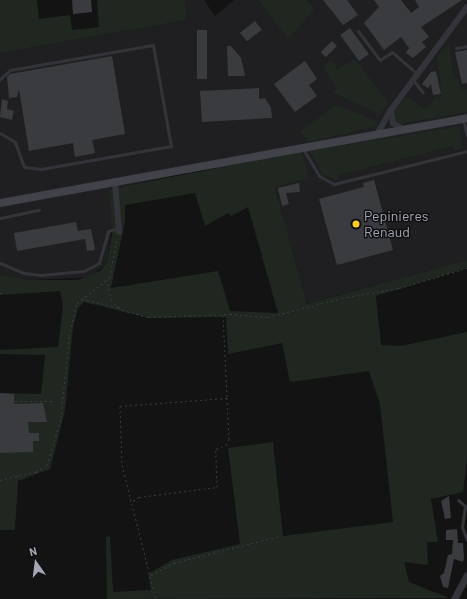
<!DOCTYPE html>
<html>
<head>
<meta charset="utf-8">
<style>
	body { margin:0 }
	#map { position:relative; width:467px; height:599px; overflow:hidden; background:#131314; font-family:Barlow,sans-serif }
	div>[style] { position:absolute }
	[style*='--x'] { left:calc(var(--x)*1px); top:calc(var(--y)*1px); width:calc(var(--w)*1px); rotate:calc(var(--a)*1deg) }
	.built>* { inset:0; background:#1f1f21 }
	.green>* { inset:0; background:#1f2720 }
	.building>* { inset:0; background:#3a3b3f; transform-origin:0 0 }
	.path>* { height:1px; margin-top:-0.5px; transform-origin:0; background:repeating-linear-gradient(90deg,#393b41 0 2px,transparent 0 5px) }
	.service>* { height:3px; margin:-1.5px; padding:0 1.5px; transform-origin:1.5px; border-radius:1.5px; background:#333439 }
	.minor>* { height:6px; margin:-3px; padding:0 3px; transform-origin:3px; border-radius:3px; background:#333439 }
	.tertiary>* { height:7px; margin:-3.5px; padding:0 3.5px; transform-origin:3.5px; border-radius:3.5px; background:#333439 }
	.secondary>* { height:8px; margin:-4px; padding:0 4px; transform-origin:4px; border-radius:4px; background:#41424a }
	.dots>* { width:11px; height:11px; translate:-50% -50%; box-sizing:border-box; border:2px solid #0e0e0f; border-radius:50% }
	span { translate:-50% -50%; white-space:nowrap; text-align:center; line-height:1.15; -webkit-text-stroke:3px #0e0e0f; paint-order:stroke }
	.poi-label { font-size:14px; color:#a4a7b5 }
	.left { translate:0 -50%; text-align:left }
	.north { position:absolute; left:16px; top:543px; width:40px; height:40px; -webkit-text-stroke:3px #0e0e0f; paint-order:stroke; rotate:346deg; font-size:11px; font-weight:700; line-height:16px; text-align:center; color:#a4a7b5 }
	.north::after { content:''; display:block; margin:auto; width:14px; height:18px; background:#a4a7b5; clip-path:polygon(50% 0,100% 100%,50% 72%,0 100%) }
</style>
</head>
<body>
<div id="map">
	<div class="built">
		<div style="clip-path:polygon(185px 0,204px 0,215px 16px,234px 0,258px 0,288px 38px,315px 9px,306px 0,467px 0,467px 260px,307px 304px,275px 187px,309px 179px,210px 168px,110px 189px,113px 217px,107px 262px,91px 277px,28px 280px,0 274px,0 53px,187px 20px)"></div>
	</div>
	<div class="green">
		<div style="clip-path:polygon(0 0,37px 0,39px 19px,70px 15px,72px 30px,99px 27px,97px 0,185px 0,187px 20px,0 53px)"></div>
		<div style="clip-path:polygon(258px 0,306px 0,315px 9px,288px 39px)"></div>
		<div style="clip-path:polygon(449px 43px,454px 79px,459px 79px,461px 90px,467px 89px,467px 112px,400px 124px,395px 118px,395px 110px,407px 96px,425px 110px,436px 97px,442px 96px,437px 57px)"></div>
		<div style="clip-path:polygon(355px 59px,389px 104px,379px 114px,333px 92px,337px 88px,324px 69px,326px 64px,331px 60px,338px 69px)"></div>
		<div style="clip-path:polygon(337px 105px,377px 121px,378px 126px,308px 142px,300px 131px)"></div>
		<div style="clip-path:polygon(460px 126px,462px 148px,455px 151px,453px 146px,338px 175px,339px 181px,323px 175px,310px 151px)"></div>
		<div style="clip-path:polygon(evenodd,302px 152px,309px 179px,275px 187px,307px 304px,467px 260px,467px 268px,376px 296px,381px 345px,401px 346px,467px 332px,467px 458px,463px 492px,431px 499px,438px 542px,427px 542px,428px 565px,404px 562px,409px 582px,449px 598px,107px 599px,106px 537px,110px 536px,113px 592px,151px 590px,148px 574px,172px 560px,240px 544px,228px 448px,273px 442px,283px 536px,393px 522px,380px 404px,369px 371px,290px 382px,282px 343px,228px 354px,226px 317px,150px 318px,84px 302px,78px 308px,73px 328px,65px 411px,50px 469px,18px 481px,15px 530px,0 530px,0 393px,41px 394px,45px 355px,0 354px,0 350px,58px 347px,63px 306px,60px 291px,0 295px,0 274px,28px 280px,78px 280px,100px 271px,107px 262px,112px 235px,109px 189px,302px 152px,195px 193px,205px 226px,228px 213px,231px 216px,248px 207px,278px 313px,230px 311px,218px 271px,111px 288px,125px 222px,125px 205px,195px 193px)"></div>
	</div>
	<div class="building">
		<div style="clip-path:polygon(72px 0,91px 0,92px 12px,73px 14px)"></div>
		<div style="clip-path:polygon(323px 0,347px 0,358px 15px,343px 25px)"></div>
		<div style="clip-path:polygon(374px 0,401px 0,411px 13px,419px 7px,415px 0,462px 0,421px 27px,429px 37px,422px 42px,426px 47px,413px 58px,406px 53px,409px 48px,401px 37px,384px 50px,364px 23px,379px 7px)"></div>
		<div style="left:255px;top:21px;width:11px;height:19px;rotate:52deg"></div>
		<div style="left:350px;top:28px;width:32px;height:12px;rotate:54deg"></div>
		<div style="left:197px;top:30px;width:10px;height:49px"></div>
		<div style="left:332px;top:41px;width:7px;height:16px;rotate:45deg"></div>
		<div style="clip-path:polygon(227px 46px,231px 46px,241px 58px,245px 76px,228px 76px)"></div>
		<div style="clip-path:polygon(467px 50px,467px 83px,462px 84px,455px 52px)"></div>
		<div style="clip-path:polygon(112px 56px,125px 134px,92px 140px,95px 153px,75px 157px,73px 143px,29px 151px,19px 89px,17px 97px,9px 98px,7px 77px,10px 74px)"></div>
		<div style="clip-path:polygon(305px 61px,317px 79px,309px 85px,317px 96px,295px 112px,274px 84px)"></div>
		<div style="clip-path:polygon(436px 71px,441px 94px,433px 95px,431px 84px,428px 88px,422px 84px,431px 72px)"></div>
		<div style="clip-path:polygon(259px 88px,259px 99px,265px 98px,271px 108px,272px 118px,202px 122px,200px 91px)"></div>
		<div style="clip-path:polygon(2px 99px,8px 101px,7px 109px,14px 111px,12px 120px,0 117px)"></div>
		<div style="clip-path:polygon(374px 180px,393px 250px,337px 265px,319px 199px,364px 187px,363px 183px)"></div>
		<div style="clip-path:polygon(299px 183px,300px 192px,286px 193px,289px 204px,282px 206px,278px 188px)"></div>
		<div style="clip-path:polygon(76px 222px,78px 231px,91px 229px,95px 250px,87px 251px,85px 239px,17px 251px,14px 233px)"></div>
		<div style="clip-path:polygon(0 393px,14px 394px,14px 404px,43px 403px,47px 422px,28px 422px,29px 433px,39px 433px,39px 441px,33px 441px,33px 452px,0 453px)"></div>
		<div style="clip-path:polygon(449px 496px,451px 518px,445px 519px,441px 501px)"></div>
		<div style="clip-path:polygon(457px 529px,458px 543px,463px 543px,464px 558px,463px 562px,454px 559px,448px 588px,443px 587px,440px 576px,444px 573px,448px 555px,452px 554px,453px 540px,446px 540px,446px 530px)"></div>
	</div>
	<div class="path">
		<div style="--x:107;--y:279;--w:21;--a:79"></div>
		<div style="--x:111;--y:300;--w:15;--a:42"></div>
		<div style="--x:122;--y:310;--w:28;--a:15"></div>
		<div style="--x:149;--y:317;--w:81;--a:-2.1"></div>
		<div style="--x:230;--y:314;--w:38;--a:5"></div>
		<div style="--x:268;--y:317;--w:81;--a:-14.2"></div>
		<div style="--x:347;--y:297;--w:53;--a:-9.8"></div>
		<div style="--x:399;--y:288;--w:71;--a:-16.4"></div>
		<div style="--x:0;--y:293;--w:5;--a:0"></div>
		<div style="--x:82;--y:299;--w:37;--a:13"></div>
		<div style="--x:223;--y:315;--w:82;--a:87.2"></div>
		<div style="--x:0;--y:401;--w:52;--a:0"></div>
		<div style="--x:0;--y:480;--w:37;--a:-13"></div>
		<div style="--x:36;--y:472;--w:13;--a:-32"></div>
		<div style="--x:47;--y:465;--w:49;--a:-73.4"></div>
		<div style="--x:61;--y:418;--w:82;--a:-84.4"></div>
		<div style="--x:69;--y:336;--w:34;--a:-76"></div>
		<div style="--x:77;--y:303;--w:42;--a:-38.2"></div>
		<div style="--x:110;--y:277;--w:39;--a:-80"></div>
		<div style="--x:133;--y:501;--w:7;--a:-34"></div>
		<div style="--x:139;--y:497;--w:79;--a:-7.3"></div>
		<div style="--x:217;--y:487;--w:38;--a:-92"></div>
		<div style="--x:216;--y:449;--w:11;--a:-22"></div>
		<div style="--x:226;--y:445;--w:7;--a:-63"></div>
		<div style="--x:229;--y:439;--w:41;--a:-92.8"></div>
		<div style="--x:227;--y:398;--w:107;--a:175.7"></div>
		<div style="--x:120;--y:406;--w:59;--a:88.1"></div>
		<div style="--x:122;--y:465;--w:138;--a:75.8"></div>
		<div style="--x:151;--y:575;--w:26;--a:-28"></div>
		<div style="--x:174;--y:563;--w:109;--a:-14.3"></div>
	</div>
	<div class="service">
		<div style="--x:358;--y:31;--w:36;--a:53"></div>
		<div style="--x:380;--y:60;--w:14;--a:-34"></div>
		<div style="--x:392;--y:52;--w:33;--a:41"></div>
		<div style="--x:456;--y:48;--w:11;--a:-10"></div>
		<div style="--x:0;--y:79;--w:13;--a:-42"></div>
		<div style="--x:10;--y:70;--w:145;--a:-9.9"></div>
		<div style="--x:153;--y:45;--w:103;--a:79.9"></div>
		<div style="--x:171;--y:146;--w:132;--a:170"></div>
		<div style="--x:41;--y:169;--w:17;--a:-173"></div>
		<div style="--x:24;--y:167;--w:27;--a:-110"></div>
		<div style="--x:15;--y:142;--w:17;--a:-149"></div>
		<div style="--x:413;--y:80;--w:16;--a:52"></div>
		<div style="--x:463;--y:119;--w:17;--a:77"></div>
		<div style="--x:303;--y:149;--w:31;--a:59"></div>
		<div style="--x:319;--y:176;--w:17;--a:28"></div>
		<div style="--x:334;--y:184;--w:137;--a:-13.9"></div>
		<div style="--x:0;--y:218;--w:40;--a:-12"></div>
		<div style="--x:0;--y:263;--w:26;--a:23"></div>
		<div style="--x:24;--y:273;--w:17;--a:7"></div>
		<div style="--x:41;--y:275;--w:43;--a:-5.3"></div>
		<div style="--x:84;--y:271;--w:17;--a:-28"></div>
		<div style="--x:99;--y:263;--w:33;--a:-74"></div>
		<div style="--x:108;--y:231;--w:11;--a:-15"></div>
		<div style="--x:458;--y:500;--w:9;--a:41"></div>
		<div style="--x:465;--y:506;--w:21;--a:98"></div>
		<div style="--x:462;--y:527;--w:14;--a:69"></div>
	</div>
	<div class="minor">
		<div style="--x:391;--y:110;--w:128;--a:-53.6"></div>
		<div style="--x:377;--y:134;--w:28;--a:-60"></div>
		<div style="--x:391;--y:110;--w:13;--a:81"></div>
		<div style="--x:393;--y:123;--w:12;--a:31"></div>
		<div style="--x:115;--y:181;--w:51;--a:85.5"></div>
	</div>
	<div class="tertiary">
		<div style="--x:454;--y:599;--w:27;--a:-62"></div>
	</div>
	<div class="secondary">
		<div style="--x:0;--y:203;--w:475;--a:-10.3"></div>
	</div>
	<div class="dots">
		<div style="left:356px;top:224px;background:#f8cd27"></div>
	</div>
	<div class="poi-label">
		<span class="left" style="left:364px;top:224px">Pepinieres<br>Renaud</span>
	</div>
	<div class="north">N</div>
</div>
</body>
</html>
